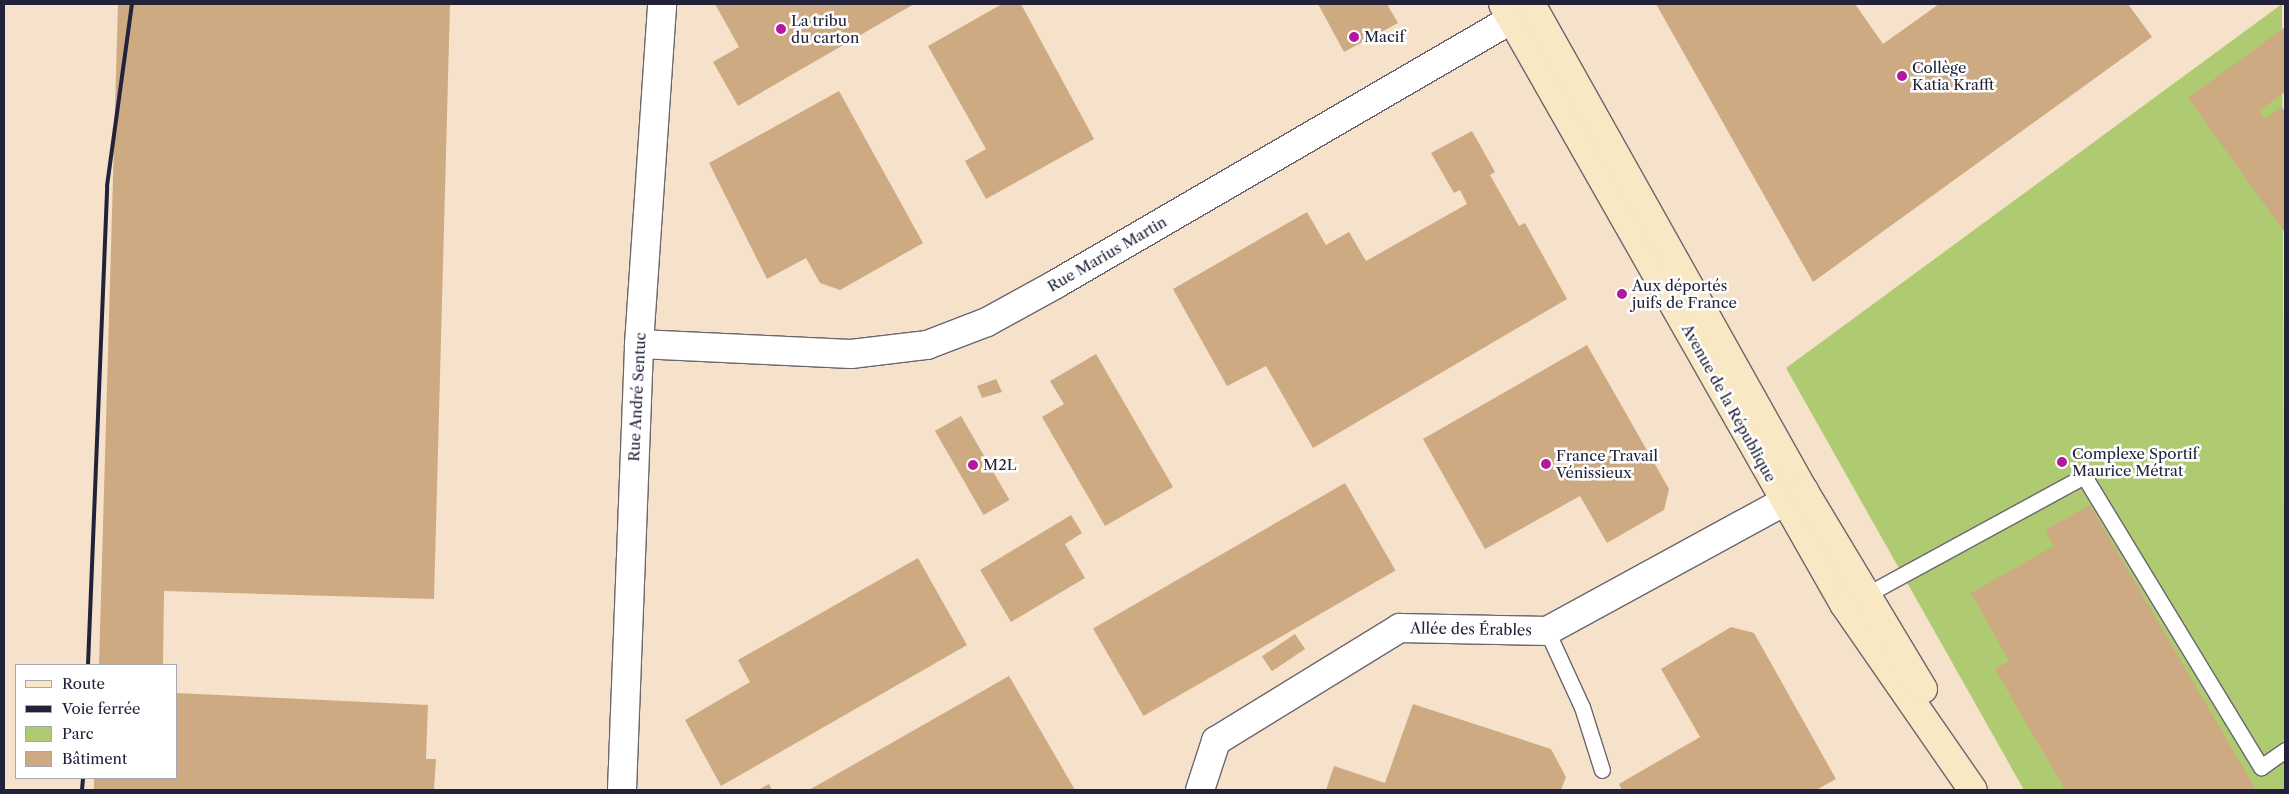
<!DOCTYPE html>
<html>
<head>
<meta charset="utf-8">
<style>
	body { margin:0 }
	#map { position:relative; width:2289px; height:794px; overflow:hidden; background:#f6e2ca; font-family:"Libre Caslon Text",serif }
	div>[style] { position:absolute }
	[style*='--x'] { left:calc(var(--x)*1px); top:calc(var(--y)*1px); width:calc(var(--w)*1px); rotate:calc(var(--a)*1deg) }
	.green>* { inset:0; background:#aecb72 }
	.building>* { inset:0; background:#ceaa82; transform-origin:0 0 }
	.roads { filter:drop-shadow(1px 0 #6c656d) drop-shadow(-1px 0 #6c656d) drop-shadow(0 1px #6c656d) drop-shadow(0 -1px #6c656d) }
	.service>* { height:15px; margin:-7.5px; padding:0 7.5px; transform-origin:7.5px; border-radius:7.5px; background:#fff }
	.minor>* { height:28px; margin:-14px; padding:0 14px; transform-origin:14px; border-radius:14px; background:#fff }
	.secondary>* { height:28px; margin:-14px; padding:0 14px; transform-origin:14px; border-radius:14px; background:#f8e8c3 }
	.rail>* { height:4px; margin:-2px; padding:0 2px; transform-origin:2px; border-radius:2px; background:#22223b }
	.dots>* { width:14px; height:14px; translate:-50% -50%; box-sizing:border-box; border:2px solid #fff; border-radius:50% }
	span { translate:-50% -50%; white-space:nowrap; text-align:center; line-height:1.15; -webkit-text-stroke:5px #fff; paint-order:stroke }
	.poi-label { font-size:15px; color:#22223b }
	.left { translate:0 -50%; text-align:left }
	.street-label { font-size:15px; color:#22223b }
	.frame { position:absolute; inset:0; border:5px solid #22223b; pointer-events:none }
	.legend { position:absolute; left:15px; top:664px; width:162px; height:115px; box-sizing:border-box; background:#fff; border:1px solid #a7a7b1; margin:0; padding:6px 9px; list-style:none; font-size:15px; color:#22223b }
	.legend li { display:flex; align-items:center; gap:10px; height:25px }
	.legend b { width:25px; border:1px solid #a7a7b1 }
</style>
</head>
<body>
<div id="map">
	<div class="green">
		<div style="clip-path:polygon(2282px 4px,2285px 790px,2024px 790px,1786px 368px)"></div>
	</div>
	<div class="building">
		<div style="clip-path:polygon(118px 4px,450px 4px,434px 599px,164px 591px,163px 665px,99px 665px)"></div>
		<div style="clip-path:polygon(715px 4px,914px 4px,738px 106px,713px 62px,739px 47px)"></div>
		<div style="clip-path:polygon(1002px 4px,1021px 4px,1094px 139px,986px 199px,965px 161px,986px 149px,928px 46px)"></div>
		<div style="clip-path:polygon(1318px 4px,1387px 4px,1398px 23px,1344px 52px)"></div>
		<div style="clip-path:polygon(1656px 4px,1855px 4px,1883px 44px,1939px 4px,2128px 4px,2152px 37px,1813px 282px)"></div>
		<div style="clip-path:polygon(2285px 27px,2285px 92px,2259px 111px,2265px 119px,2282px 107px,2285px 112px,2285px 233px,2188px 98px)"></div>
		<div style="clip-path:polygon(839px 91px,923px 243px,840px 290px,820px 283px,806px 258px,767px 279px,709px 163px)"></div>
		<div style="clip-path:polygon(1472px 131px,1495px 172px,1490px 175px,1519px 226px,1525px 223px,1567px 299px,1313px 448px,1266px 366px,1227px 386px,1173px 289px,1307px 212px,1326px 245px,1349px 232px,1366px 261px,1467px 204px,1460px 190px,1454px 193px,1431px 153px)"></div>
		<div style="clip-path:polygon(1587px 345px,1669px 489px,1664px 510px,1607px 543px,1580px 496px,1485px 549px,1423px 439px)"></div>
		<div style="clip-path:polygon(1096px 354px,1173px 487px,1105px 526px,1042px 417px,1064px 404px,1050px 381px)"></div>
		<div style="clip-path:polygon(996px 379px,1002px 392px,982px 398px,977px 386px)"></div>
		<div style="left:961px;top:416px;width:97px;height:30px;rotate:60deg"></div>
		<div style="left:1345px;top:483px;width:101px;height:291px;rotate:60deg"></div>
		<div style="clip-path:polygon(2090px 505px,2255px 788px,2252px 790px,2065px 790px,1995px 669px,2009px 661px,1971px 593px,2054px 546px,2045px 530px)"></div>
		<div style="clip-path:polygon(1071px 515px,1082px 533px,1065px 544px,1085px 578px,1011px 622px,980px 570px)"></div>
		<div style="clip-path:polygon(918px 558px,967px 645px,721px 786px,685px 720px,750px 682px,738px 660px)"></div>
		<div style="clip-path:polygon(1731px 627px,1754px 633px,1836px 779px,1816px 790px,1622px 790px,1619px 784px,1700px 737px,1661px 669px)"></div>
		<div style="left:1295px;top:634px;width:18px;height:40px;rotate:56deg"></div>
		<div style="clip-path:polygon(1009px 676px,1075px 790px,809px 790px)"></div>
		<div style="clip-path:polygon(176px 693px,428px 705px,426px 759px,436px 759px,434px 790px,94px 790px,94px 778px,176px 778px)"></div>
		<div style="clip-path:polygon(1413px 704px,1551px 749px,1566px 777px,1561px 790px,1326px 790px,1334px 766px,1385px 783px)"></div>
		<div style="clip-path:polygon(769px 784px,772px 790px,758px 790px)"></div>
	</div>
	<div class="roads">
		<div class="service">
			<div style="--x:1862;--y:597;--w:253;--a:-28.6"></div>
			<div style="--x:2084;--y:476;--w:341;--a:58.7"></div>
			<div style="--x:2261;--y:767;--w:29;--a:-35"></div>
			<div style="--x:1547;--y:631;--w:84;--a:65.3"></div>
			<div style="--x:1582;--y:707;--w:66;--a:72.4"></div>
		</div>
		<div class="minor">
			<div style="--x:639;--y:344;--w:212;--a:2.7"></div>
			<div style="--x:851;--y:354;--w:77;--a:-6.8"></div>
			<div style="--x:927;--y:345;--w:64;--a:-21"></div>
			<div style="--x:987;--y:322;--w:79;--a:-28.8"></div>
			<div style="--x:1056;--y:284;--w:549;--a:-30.16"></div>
			<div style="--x:622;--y:790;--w:446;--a:-87.8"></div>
			<div style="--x:639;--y:344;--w:341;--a:-86.1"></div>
			<div style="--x:1200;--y:790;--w:52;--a:-71.9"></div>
			<div style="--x:1216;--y:741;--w:216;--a:-31.6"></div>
			<div style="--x:1400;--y:628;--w:147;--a:1.2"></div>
			<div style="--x:1547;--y:631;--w:293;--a:-28.6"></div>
		</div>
		<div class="secondary">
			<div style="--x:1503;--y:4;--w:690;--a:60.39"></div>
			<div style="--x:1844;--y:604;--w:226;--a:55.3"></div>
			<div style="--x:1531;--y:4;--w:558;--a:60.73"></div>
			<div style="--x:1804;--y:491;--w:231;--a:59"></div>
		</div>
	</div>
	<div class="rail">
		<div style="--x:88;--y:665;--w:479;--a:-87.7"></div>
		<div style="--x:107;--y:186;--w:184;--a:-82.2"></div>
		<div style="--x:82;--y:790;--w:12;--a:-85"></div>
	</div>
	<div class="dots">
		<div style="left:781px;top:29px;background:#b5179e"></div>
		<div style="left:1354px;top:37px;background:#b5179e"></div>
		<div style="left:1902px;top:76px;background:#b5179e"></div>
		<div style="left:1622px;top:294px;background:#b5179e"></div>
		<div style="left:2062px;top:462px;background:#b5179e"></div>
		<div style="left:1546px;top:464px;background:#b5179e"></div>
		<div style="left:973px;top:465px;background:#b5179e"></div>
	</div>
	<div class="poi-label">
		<span class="left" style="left:791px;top:29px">La tribu<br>du carton</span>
		<span class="left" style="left:1364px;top:37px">Macif</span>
		<span class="left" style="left:1912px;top:76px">Collège<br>Katia Krafft</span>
		<span class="left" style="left:1632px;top:294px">Aux déportés<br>juifs de France</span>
		<span class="left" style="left:2072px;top:462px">Complexe Sportif<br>Maurice Métrat</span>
		<span class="left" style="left:1556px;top:464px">France Travail<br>Vénissieux</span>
		<span class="left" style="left:983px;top:465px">M2L</span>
	</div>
	<div class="street-label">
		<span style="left:1107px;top:254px;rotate:-30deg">Rue Marius Martin</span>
		<span style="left:637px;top:397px;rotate:-87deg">Rue André Sentuc</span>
		<span style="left:1729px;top:403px;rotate:61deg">Avenue de la République</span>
		<span style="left:1471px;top:629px;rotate:1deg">Allée des Érables</span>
	</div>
	<div class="frame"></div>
	<ul class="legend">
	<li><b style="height:6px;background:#f8e8c3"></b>Route</li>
	<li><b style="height:6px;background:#22223b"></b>Voie ferrée</li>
	<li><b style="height:14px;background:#aecb72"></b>Parc</li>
	<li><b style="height:14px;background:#ceaa82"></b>Bâtiment</li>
	</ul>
</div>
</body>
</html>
